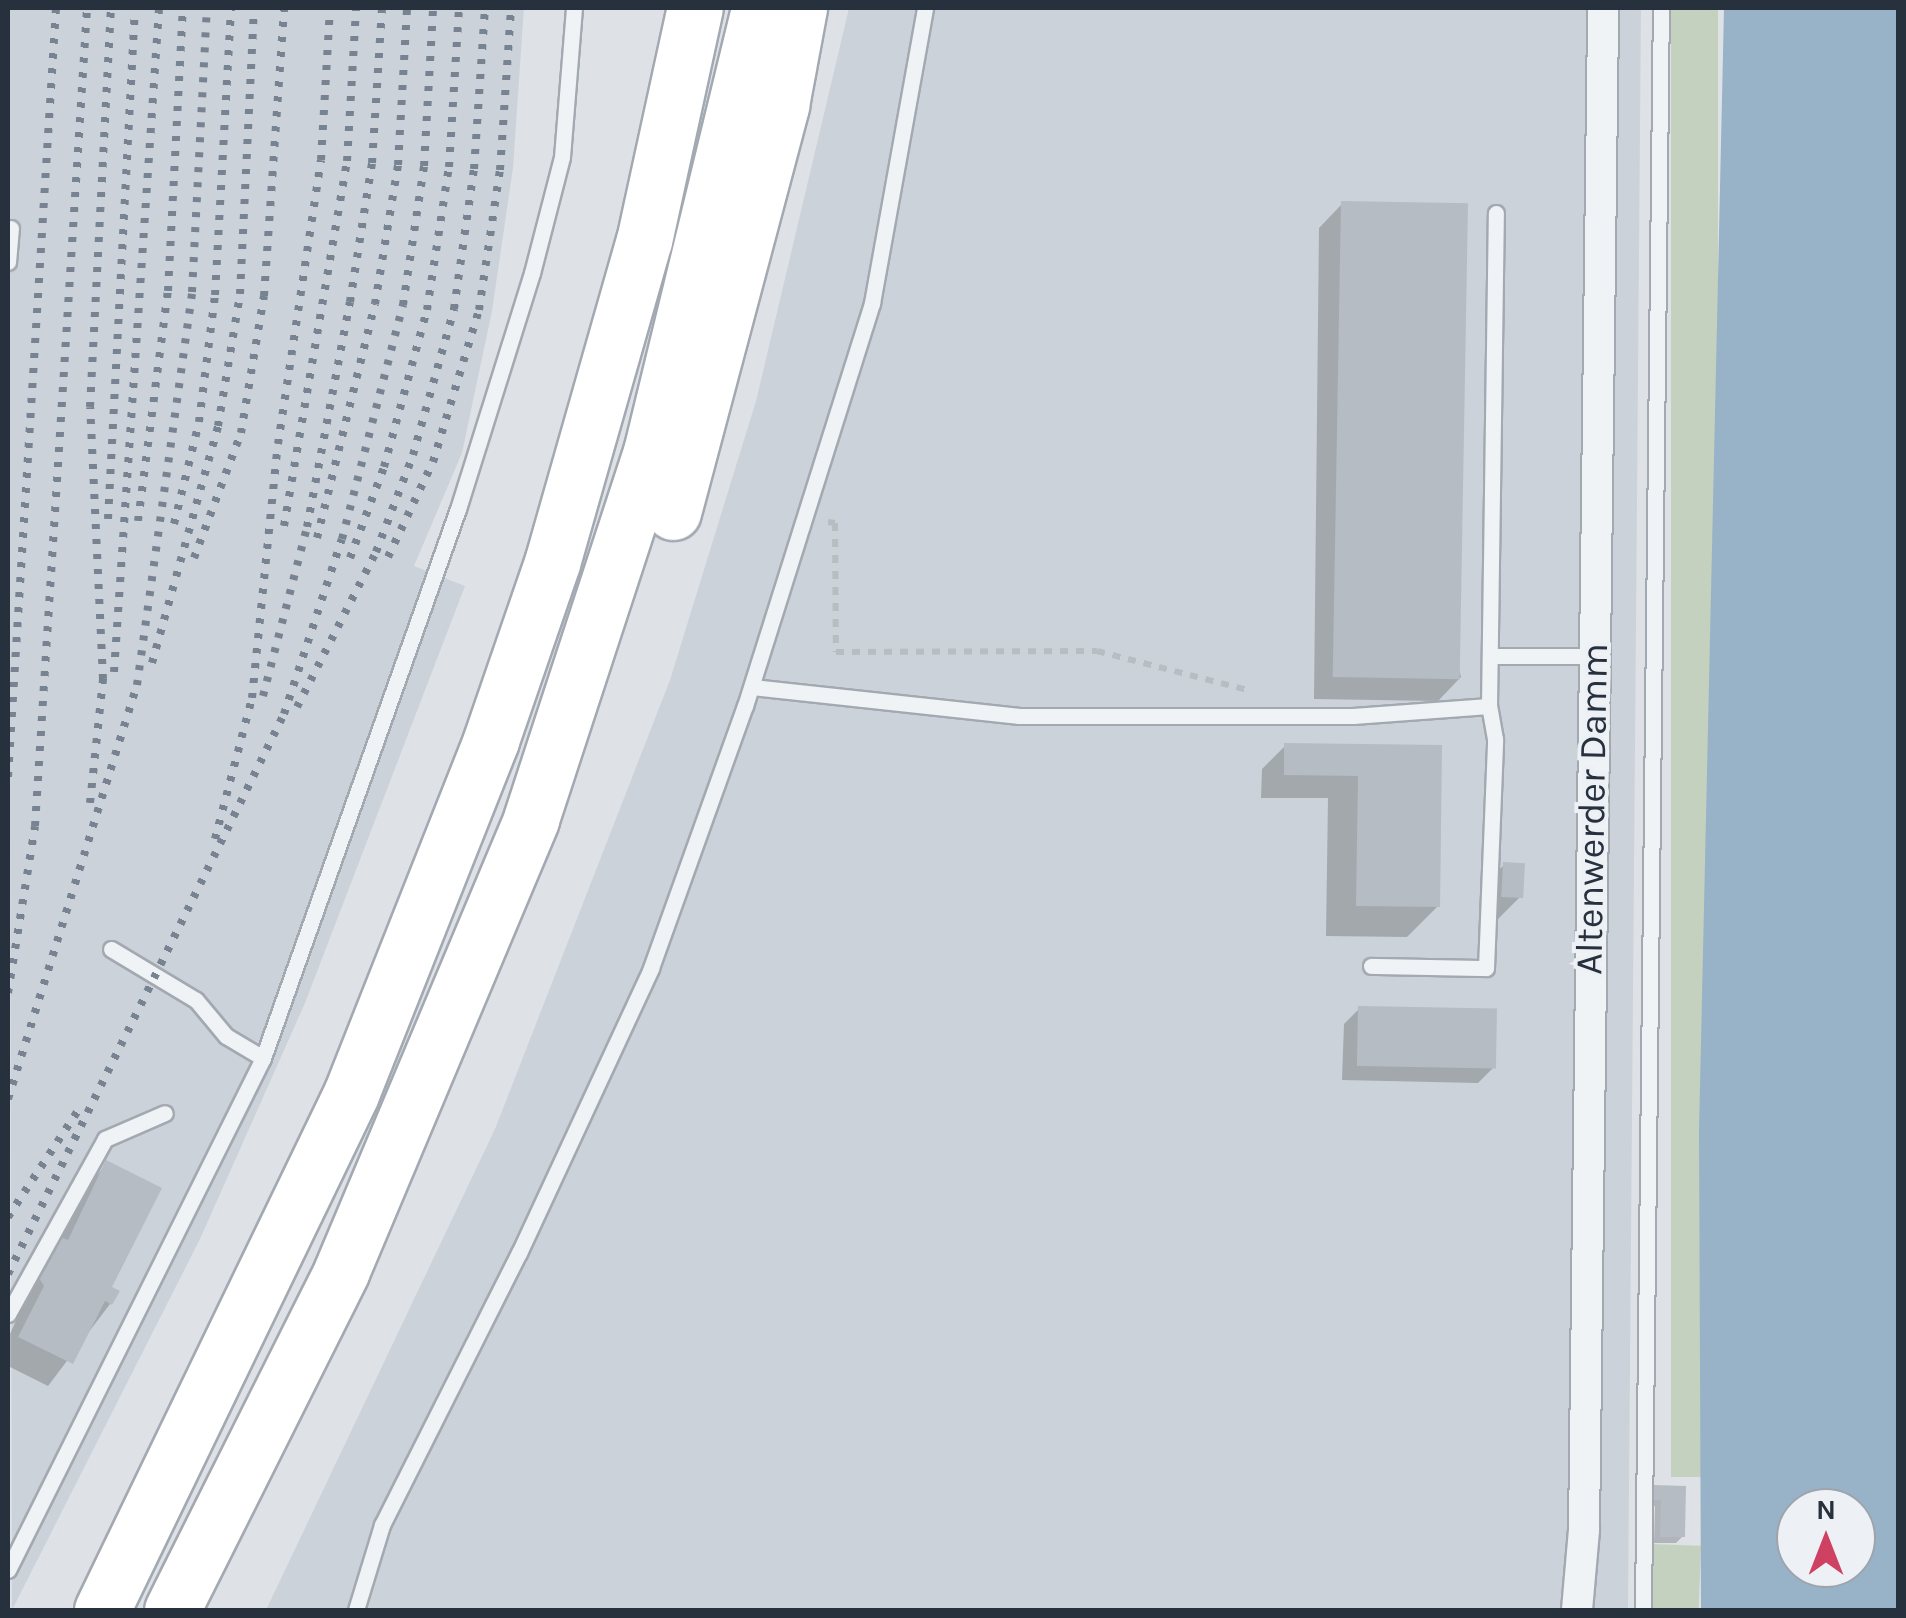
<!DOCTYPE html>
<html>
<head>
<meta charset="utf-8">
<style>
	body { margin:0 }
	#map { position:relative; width:1906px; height:1618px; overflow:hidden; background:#dee2e7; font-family:Karla,sans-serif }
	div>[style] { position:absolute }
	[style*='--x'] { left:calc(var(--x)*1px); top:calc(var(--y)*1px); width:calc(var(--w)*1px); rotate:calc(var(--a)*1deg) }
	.built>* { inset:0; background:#ccd2d9 }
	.green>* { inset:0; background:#c5d1bf; transform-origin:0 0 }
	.water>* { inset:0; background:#98b3c8 }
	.shadow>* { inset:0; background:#0003 }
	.building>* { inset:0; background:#b5bcc4; transform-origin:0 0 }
	.path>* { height:6px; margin-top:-3px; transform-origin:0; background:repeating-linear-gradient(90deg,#b8bdc2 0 8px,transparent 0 16px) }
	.roads { filter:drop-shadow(2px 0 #a3a9b1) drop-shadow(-2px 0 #a3a9b1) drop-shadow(0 2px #a3a9b1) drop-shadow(0 -2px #a3a9b1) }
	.lane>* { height:15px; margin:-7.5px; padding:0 7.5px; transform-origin:7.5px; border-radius:7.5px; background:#f0f3f6 }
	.street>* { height:30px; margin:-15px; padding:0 15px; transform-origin:15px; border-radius:15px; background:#f0f3f6 }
	.highway>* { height:55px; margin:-27.5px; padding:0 27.5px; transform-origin:27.5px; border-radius:27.5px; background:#fff }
	.rail>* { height:8px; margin-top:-4px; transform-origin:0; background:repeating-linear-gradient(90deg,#778391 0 5px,transparent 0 15px) }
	span { translate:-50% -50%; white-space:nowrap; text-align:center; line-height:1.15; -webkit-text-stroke:8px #edf1f5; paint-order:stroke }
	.street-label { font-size:38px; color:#27313e }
	.frame { position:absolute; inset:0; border:10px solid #27313e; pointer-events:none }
	.north { position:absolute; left:1776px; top:1488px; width:100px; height:100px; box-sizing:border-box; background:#edf1f5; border:2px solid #9ea4ac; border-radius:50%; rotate:0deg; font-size:28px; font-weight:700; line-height:40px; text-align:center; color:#27313e }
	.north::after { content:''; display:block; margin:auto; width:35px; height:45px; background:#ce4163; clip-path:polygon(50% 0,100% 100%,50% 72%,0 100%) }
</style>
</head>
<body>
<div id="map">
	<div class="built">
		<div style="clip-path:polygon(8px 8px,524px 8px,513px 168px,492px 311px,462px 453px,414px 566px,465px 586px,305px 1003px,200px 1239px,12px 1610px)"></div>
		<div style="clip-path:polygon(849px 8px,1641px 8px,1628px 1610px,266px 1610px,495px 1129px,670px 680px,756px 401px)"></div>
	</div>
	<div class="green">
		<div style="left:1671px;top:8px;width:47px;height:1469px"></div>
		<div style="left:1650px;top:1544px;width:51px;height:66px;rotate:2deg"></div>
	</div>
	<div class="water">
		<div style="clip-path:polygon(evenodd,1724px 8px,1898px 8px,1898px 1610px,1701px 1610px,1699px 1131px,1724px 8px,1796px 1508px,1856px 1508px,1856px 1568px,1796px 1568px,1796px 1508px)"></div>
	</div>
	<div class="shadow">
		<div style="clip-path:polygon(1342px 204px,1461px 677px,1438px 701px,1314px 699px,1319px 228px)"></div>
		<div style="clip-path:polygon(1285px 746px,1439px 747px,1438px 906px,1407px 937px,1326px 936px,1328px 798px,1261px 798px,1262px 769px)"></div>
		<div style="clip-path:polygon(1504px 865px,1521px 896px,1497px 920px,1480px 920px,1480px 888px)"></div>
		<div style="clip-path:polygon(1359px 1009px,1493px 1068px,1478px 1083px,1342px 1080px,1344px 1024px)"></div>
		<div style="clip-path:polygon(107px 1163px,110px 1304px,48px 1386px,8px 1366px,8px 1338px,21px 1310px,11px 1293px,23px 1268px)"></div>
		<div style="clip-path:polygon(1655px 1488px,1683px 1536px,1676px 1543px,1654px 1543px,1655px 1506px,1647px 1506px,1647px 1495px)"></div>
	</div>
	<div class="building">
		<div style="left:1341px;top:201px;width:127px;height:476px;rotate:1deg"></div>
		<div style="clip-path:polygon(1284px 743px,1442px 745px,1440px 907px,1356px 906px,1358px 776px,1284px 775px)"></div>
		<div style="left:1503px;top:862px;width:22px;height:35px;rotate:3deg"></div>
		<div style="left:1358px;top:1006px;width:139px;height:60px;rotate:1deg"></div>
		<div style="clip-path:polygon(106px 1160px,162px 1188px,112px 1287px,120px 1291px,112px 1305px,105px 1301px,73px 1364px,18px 1337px,44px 1286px,33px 1268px,58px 1236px,68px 1240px)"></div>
		<div style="clip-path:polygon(1653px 1485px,1686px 1486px,1685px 1537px,1660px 1537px,1661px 1500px,1653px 1500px)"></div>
	</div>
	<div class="path">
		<div style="--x:828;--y:522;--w:7;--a:8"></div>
		<div style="--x:835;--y:523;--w:129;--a:89.6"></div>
		<div style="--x:836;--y:652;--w:261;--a:-0.2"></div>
		<div style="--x:1097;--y:651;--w:156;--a:14.5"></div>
	</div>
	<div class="roads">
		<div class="lane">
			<div style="--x:8;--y:262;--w:34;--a:-85"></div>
			<div style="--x:1491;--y:656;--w:103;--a:0"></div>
			<div style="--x:752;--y:687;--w:269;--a:6.2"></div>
			<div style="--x:1019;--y:716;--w:334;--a:0"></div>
			<div style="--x:1353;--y:716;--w:136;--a:-4.2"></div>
			<div style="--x:111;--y:949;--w:99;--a:31"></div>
			<div style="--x:196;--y:1000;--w:47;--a:50.2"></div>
			<div style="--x:226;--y:1036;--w:43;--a:30.7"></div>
			<div style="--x:1371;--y:966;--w:115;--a:1"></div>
			<div style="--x:1486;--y:968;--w:229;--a:-87.7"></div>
			<div style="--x:1495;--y:739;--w:34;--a:-100"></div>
			<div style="--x:1489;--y:706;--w:493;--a:-89.2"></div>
			<div style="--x:8;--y:1314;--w:200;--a:-61"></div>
			<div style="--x:105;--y:1139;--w:65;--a:-23.4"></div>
			<div style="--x:8;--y:1570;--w:572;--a:-63.52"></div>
			<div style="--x:263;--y:1058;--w:583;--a:-70.45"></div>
			<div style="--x:458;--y:509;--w:247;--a:-72.6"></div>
			<div style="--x:532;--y:273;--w:120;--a:-75.5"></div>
			<div style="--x:562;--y:157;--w:149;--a:-85.4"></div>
			<div style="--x:356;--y:1610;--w:89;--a:-73"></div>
			<div style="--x:382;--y:1525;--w:305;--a:-63.3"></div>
			<div style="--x:519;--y:1253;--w:314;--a:-65.1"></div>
			<div style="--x:651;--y:968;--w:278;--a:-70.3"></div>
			<div style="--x:745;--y:706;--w:423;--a:-72.5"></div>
			<div style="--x:872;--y:303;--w:300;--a:-79.8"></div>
			<div style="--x:1643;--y:1610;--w:1602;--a:-89.36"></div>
		</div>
		<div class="street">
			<div style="--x:1577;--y:1610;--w:80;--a:-85"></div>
			<div style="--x:1584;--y:1530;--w:1522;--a:-89.28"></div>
		</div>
		<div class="highway">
			<div style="--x:673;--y:512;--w:421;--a:-75.1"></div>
			<div style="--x:781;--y:105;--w:99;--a:-79.5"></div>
			<div style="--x:102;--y:1610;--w:573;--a:-64.24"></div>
			<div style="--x:351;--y:1094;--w:381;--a:-68.4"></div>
			<div style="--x:491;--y:740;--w:187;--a:-71"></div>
			<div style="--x:552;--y:563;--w:335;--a:-74.1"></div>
			<div style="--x:644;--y:241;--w:239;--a:-77.7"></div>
			<div style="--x:172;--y:1610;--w:378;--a:-63.4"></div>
			<div style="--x:341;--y:1272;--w:491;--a:-67.2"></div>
			<div style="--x:531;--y:819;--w:386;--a:-71.9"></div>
			<div style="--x:651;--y:452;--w:457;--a:-76.3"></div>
		</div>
	</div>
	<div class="rail">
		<div style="--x:108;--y:519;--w:512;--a:-86.98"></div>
		<div style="--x:138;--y:521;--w:232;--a:-82.6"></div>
		<div style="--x:168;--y:291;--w:283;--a:-87"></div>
		<div style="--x:174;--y:524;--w:105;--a:-76.2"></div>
		<div style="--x:199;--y:422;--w:128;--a:-82.8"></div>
		<div style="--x:215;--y:295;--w:287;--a:-86.8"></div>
		<div style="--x:284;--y:526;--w:370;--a:-80.2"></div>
		<div style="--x:347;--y:161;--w:153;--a:-86.6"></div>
		<div style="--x:317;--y:538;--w:241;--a:-76.1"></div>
		<div style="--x:375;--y:304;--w:141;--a:-80.6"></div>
		<div style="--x:398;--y:165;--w:157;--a:-86.7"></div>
		<div style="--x:388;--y:557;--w:105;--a:-64.7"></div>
		<div style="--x:433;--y:462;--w:159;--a:-73.2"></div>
		<div style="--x:479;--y:310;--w:142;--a:-81.5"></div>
		<div style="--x:500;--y:170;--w:162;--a:-86.1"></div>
		<div style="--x:194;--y:558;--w:134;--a:-69.4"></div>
		<div style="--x:241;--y:433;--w:139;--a:-80.5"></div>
		<div style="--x:264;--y:296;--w:289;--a:-86"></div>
		<div style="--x:350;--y:558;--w:97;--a:-69.5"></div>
		<div style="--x:384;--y:467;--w:163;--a:-74.7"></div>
		<div style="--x:427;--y:310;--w:145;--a:-81.3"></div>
		<div style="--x:449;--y:167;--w:159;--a:-86.4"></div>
		<div style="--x:152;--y:663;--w:246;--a:-74.4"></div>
		<div style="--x:218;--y:426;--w:134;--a:-80.5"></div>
		<div style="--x:240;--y:294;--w:286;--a:-87.2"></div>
		<div style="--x:114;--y:672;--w:666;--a:-86.12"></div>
		<div style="--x:263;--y:696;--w:175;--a:-75.4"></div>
		<div style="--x:307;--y:527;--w:229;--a:-79.2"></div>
		<div style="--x:350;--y:302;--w:141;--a:-81"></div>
		<div style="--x:372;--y:163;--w:155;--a:-86.3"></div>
		<div style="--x:297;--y:707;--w:174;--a:-63"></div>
		<div style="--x:376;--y:552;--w:104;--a:-69.1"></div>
		<div style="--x:413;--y:455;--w:152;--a:-74.3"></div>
		<div style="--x:454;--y:309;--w:141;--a:-81.9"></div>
		<div style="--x:474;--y:169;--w:161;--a:-86.1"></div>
		<div style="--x:8;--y:777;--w:770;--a:-86.43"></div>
		<div style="--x:90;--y:803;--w:125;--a:-84"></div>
		<div style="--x:103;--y:679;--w:272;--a:-92.7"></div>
		<div style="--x:90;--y:407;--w:400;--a:-87"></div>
		<div style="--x:215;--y:839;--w:146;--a:-75.3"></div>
		<div style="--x:252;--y:698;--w:255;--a:-84.2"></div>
		<div style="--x:278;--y:444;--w:287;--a:-81.4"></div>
		<div style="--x:321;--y:160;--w:152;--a:-86.6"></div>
		<div style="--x:8;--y:993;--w:169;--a:-80.8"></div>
		<div style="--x:35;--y:826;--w:820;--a:-86.36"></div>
		<div style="--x:8;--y:1099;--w:434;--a:-72.7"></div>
		<div style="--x:137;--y:685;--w:397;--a:-82"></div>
		<div style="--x:192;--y:292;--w:284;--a:-87"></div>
		<div style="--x:8;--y:1217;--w:126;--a:-56.7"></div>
		<div style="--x:8;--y:1274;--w:624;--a:-63.76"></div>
		<div style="--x:284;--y:714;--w:184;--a:-71.7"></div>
		<div style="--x:342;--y:539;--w:242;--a:-75.4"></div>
		<div style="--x:403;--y:305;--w:141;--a:-81.4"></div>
		<div style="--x:424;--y:166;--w:158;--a:-86.7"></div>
	</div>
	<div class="street-label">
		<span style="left:1592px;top:809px;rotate:-89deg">Altenwerder Damm</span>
	</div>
	<div class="frame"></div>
	<div class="north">N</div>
</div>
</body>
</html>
